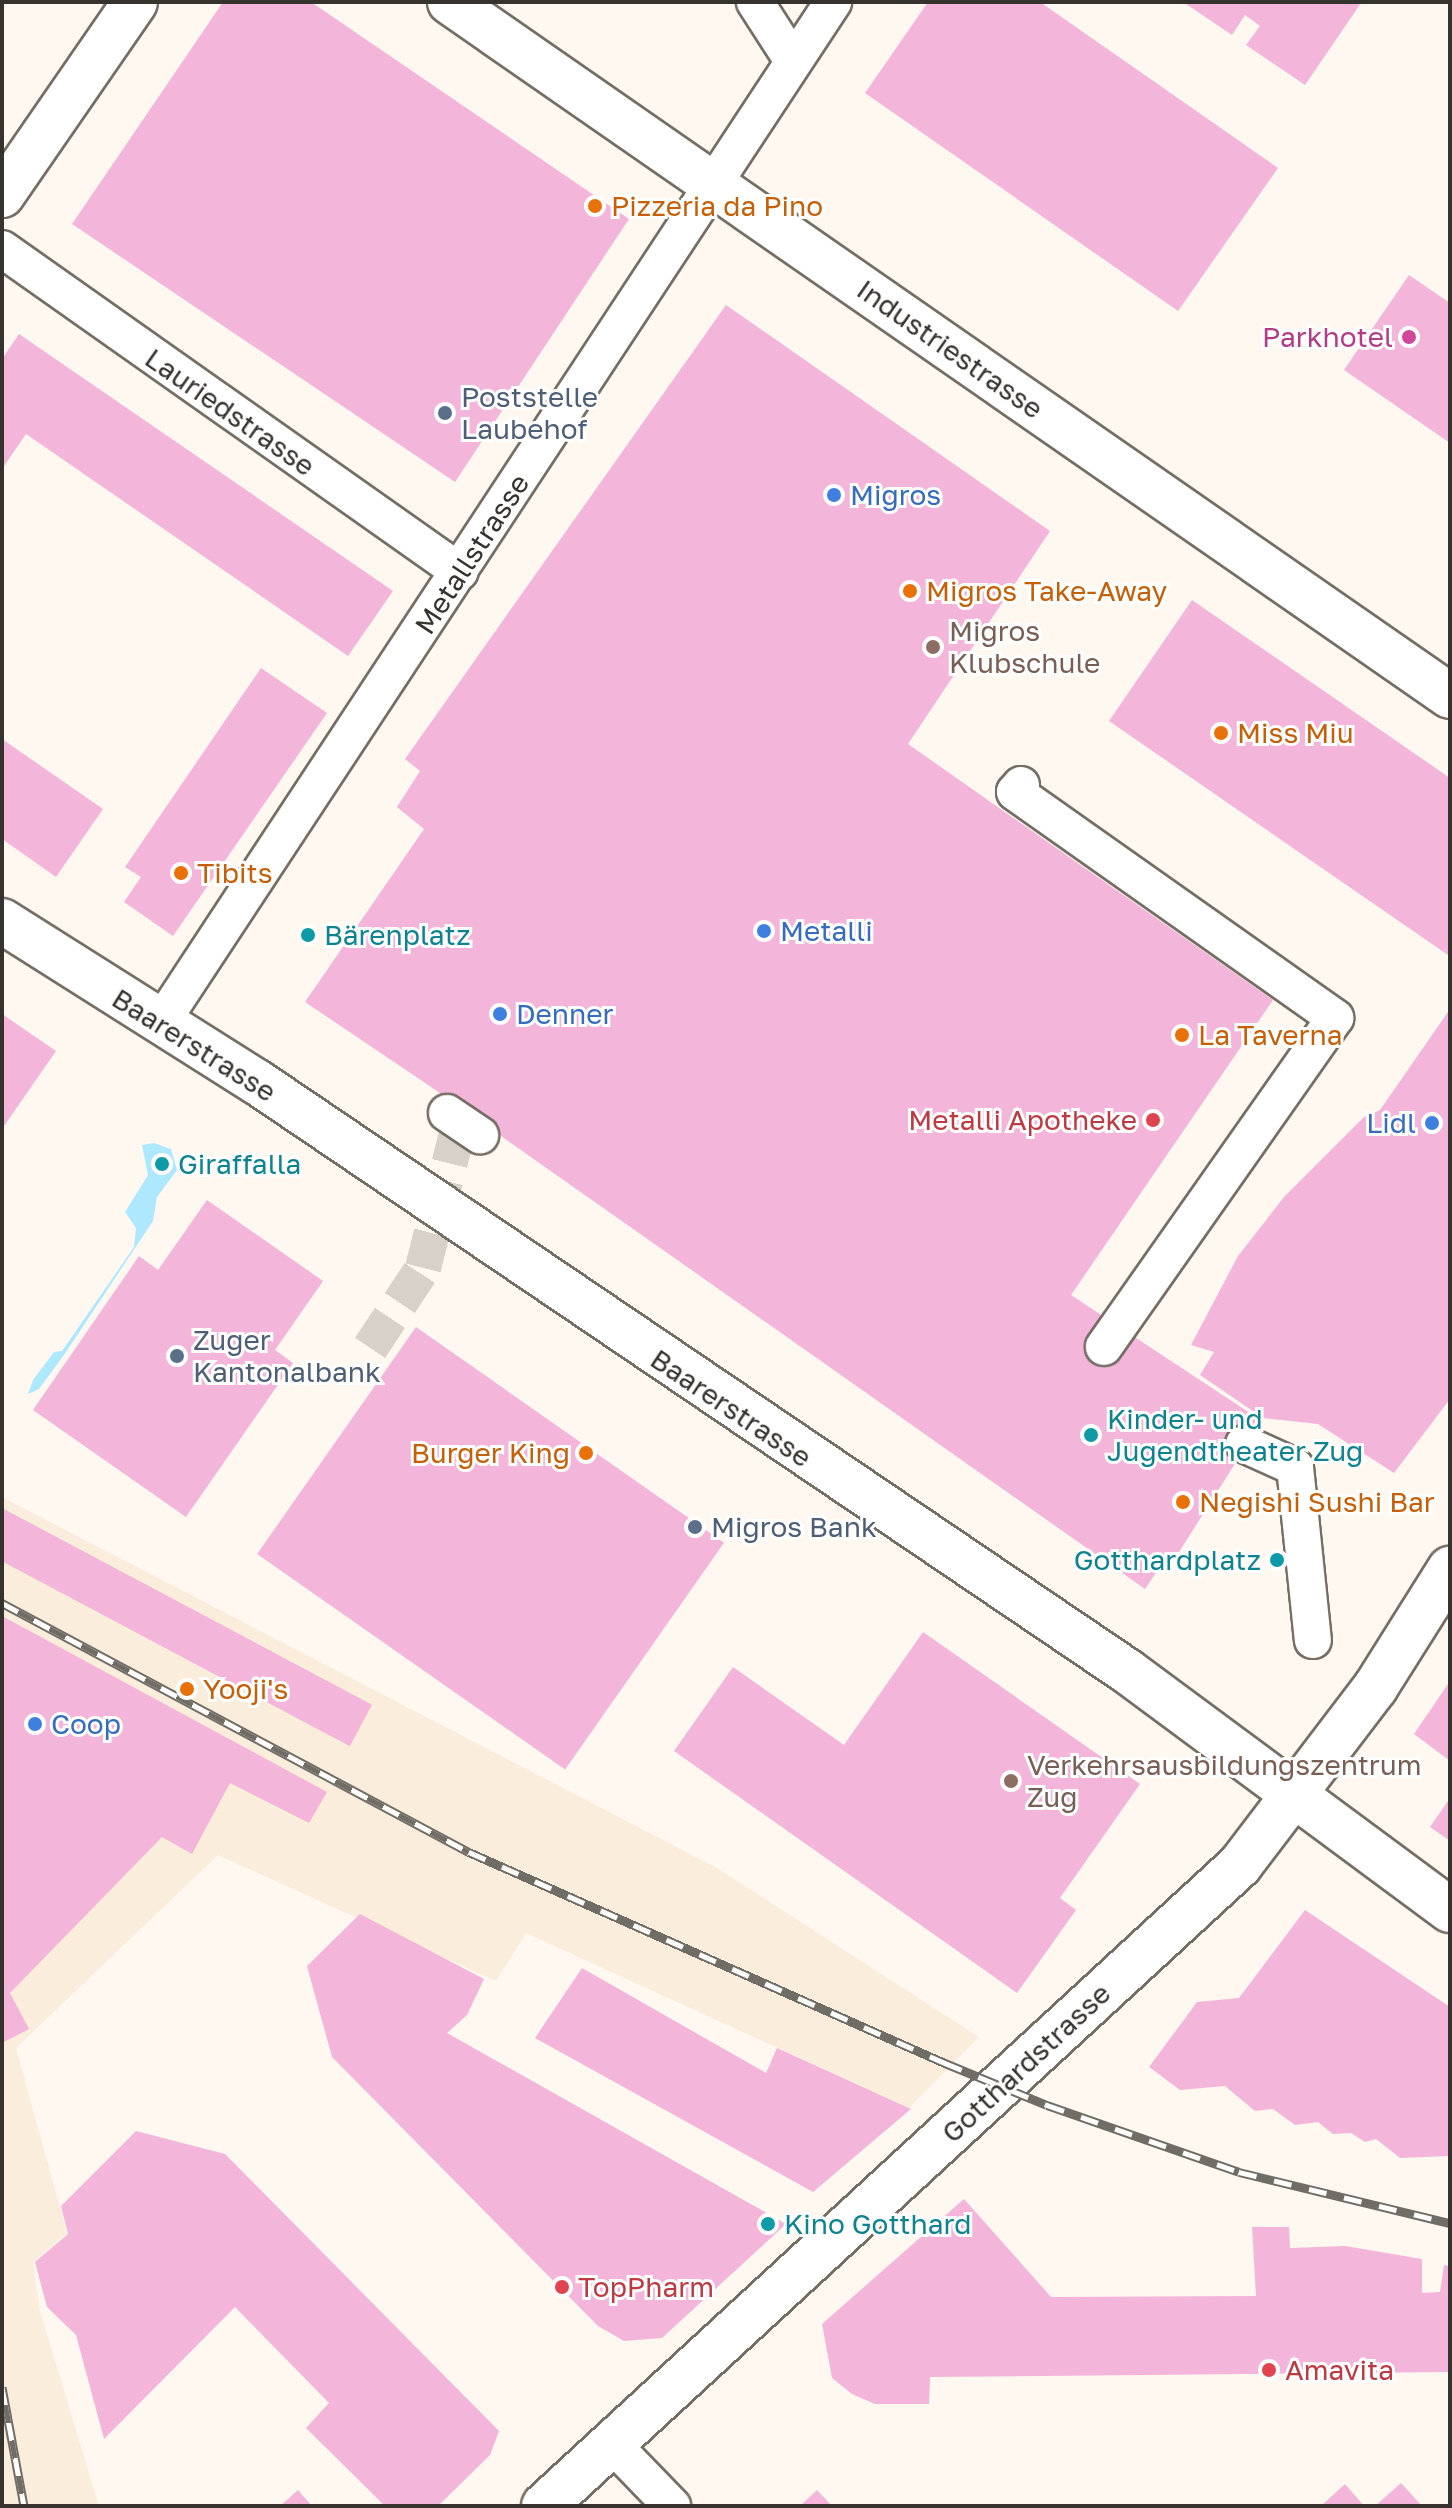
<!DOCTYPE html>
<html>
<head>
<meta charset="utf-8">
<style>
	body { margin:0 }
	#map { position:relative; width:1452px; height:2508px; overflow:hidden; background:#fff8f0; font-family:"Golos Text",sans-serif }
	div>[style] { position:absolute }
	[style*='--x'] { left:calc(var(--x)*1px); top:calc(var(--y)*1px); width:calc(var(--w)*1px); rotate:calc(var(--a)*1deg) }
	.built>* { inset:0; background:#faeddc }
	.water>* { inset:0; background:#aee8ff }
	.building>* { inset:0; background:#f3b6da; transform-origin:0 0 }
	.street-tunnel>* { height:36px; margin-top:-18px; transform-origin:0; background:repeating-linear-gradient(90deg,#d7d1c9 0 36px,transparent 0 54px) }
	.roads { filter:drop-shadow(2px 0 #756e65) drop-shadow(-2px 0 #756e65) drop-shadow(0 2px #756e65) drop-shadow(0 -2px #756e65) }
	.street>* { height:36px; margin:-18px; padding:0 18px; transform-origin:18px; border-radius:18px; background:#fff }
	.secondary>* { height:44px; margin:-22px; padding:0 22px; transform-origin:22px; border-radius:22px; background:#fff }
	.rail>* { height:9px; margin-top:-4.5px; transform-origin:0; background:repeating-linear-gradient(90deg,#fff 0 18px,#706c66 0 36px); box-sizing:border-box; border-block:2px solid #706c66 }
	.dots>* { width:22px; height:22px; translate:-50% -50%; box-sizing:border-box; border:4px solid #fff; border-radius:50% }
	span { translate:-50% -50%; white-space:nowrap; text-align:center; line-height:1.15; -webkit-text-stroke:6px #fff; paint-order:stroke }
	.food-label { font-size:28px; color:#c56008 }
	.left { translate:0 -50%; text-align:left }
	.right { translate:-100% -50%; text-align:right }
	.hotel-label { font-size:28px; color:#b23c85 }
	.street-label { font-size:28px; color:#36332f }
	.service-label { font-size:28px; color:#4e5e75 }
	.shop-label { font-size:28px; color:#366cbe }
	.education-label { font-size:28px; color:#785e54 }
	.culture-label { font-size:28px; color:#0d838f }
	.health-label { font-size:28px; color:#be3a42 }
	.frame { position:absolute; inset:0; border:4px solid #36332f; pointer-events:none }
</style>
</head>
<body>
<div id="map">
	<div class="built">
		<div style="clip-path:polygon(2px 1497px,717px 1868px,979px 2037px,909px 2108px,526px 1933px,496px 1981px,218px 1855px,16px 2048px,67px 2233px,33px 2262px,40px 2311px,99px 2506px,2px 2506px)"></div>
	</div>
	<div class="water">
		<div style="clip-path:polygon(154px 1143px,171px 1149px,177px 1170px,157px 1197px,153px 1221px,64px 1355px,39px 1389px,28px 1394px,33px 1380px,54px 1352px,62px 1351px,134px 1247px,136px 1228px,125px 1212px,148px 1175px,142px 1145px)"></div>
	</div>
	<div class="building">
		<div style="clip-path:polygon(223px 2px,311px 2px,629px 219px,455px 482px,72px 224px)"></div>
		<div style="clip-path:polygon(928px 2px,1040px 2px,1278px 168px,1178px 311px,865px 93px)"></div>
		<div style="clip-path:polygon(1183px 2px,1359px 2px,1361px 3px,1305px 85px,1246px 45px,1260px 26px,1245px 15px,1232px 35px)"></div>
		<div style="clip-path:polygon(1409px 275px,1450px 303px,1450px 443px,1344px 370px)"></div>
		<div style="clip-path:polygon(726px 305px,1050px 531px,908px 744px,1273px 1000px,1071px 1295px,1262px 1421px,1174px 1560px,1167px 1556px,1145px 1589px,484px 1124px,432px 1106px,440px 1093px,305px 1002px,424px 829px,397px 807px,420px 771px,405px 759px)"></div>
		<div style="clip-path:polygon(19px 334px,393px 591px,348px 656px,26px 434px,2px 469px,2px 359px)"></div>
		<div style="clip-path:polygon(1192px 600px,1450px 778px,1448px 955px,1109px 721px)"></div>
		<div style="clip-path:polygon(261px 668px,327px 713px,173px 936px,124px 902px,141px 877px,125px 867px)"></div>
		<div style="clip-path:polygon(2px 739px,103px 809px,56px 877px,2px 839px)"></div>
		<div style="clip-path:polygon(1450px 1009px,1450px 1399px,1394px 1473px,1318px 1424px,1263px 1418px,1200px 1375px,1214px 1352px,1191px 1345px,1238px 1256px,1284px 1197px,1364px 1117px,1380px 1110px)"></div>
		<div style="clip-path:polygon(2px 1014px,56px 1051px,2px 1129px)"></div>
		<div style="clip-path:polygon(207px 1200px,323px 1281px,275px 1350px,293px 1363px,186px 1517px,33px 1410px,139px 1256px,158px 1270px)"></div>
		<div style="left:416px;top:1327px;width:376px;height:277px;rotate:35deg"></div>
		<div style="left:2px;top:1508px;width:419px;height:47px;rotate:28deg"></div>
		<div style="clip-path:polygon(2px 1616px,327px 1792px,309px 1823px,230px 1783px,192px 1854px,162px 1837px,10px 1993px,29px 2029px,2px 2043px)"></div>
		<div style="clip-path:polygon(923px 1632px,1140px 1784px,1060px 1898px,1076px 1910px,1017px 1993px,674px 1751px,733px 1667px,844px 1745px)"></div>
		<div style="clip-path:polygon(1450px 1681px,1450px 1761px,1414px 1734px)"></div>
		<div style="clip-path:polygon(1450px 1798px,1450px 1841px,1430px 1827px)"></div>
		<div style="clip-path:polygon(1305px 1910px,1450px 2007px,1450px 2156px,1400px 2158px,1376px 2139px,1365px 2142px,1351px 2133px,1333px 2134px,1318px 2122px,1295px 2125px,1273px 2109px,1255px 2111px,1225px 2086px,1180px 2090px,1149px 2067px,1197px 2002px,1239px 1998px)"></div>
		<div style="clip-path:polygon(360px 1914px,484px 1979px,467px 2015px,447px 2033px,786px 2224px,662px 2338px,624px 2341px,598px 2326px,332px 2057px,307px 1966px)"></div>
		<div style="clip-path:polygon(582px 1968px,766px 2073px,777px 2048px,911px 2109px,813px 2192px,535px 2038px)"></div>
		<div style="clip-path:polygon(136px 2131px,225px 2154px,499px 2431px,490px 2455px,438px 2506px,385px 2506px,306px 2428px,329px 2403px,235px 2307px,104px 2439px,76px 2335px,47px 2307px,35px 2262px,68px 2234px,61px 2206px)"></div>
		<div style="clip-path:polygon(964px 2199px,1051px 2297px,1256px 2296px,1252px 2227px,1289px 2227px,1290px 2248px,1345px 2246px,1422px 2259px,1422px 2293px,1440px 2292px,1444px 2265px,1450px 2266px,1450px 2372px,930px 2377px,929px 2404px,875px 2404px,852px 2394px,832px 2378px,822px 2324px)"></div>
		<div style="clip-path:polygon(1401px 2483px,1422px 2506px,1375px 2506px)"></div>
		<div style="clip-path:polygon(1345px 2484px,1364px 2506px,1321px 2506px)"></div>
		<div style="clip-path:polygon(298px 2490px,312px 2506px,280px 2506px)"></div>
		<div style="clip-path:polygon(817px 2490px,832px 2506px,800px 2506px)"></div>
	</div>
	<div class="street-tunnel">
		<div style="--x:370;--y:1348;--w:96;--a:-56.5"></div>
		<div style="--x:423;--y:1268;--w:151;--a:-75.8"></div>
	</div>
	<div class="roads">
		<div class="street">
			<div style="--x:755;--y:2;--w:70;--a:57.2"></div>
			<div style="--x:2;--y:249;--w:560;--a:35.19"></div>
			<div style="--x:1021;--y:785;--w:9;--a:131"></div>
			<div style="--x:1015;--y:792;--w:392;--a:35.2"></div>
			<div style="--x:1335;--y:1018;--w:402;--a:125.1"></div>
			<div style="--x:160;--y:1024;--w:1224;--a:-56.63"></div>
			<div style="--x:447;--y:1113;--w:40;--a:34"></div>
			<div style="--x:1244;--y:1444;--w:56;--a:24.3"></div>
			<div style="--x:1295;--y:1467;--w:174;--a:84.1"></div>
			<div style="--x:611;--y:2443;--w:88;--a:45.9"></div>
		</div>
		<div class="secondary">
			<div style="--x:450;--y:2;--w:1217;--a:34.76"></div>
			<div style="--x:2;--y:195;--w:234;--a:-55.4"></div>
			<div style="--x:2;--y:921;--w:302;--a:32.3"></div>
			<div style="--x:257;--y:1082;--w:1051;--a:34.1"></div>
			<div style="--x:1127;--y:1671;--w:402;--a:36.5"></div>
			<div style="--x:544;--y:2506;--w:946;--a:-42.64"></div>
			<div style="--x:1240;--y:1865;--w:223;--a:-52.7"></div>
			<div style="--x:1375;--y:1688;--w:141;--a:-57.8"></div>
		</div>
	</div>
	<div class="rail">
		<div style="--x:2;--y:1603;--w:529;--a:28.07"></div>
		<div style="--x:469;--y:1852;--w:521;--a:23.91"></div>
		<div style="--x:945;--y:2063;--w:110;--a:22.4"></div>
		<div style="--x:1047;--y:2105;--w:203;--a:19.2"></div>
		<div style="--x:1239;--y:2172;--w:217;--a:13.6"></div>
		<div style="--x:2;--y:2387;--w:121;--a:79.5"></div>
	</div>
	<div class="dots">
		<div style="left:595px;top:206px;background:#e8710a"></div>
		<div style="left:1409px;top:337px;background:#d1479c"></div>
		<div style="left:445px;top:413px;background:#5c6f8a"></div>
		<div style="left:834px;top:495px;background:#3f7fe0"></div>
		<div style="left:910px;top:591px;background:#e8710a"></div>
		<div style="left:933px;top:647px;background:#8d6e63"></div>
		<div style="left:1221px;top:733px;background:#e8710a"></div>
		<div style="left:181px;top:873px;background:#e8710a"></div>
		<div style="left:764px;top:931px;background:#3f7fe0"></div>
		<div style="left:308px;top:935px;background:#0f9aa8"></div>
		<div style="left:500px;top:1014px;background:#3f7fe0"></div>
		<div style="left:1182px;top:1035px;background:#e8710a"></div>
		<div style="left:1153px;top:1120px;background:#e0444e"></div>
		<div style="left:1432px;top:1123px;background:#3f7fe0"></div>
		<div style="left:162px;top:1164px;background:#0f9aa8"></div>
		<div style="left:177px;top:1356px;background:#5c6f8a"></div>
		<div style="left:1091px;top:1435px;background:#0f9aa8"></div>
		<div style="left:586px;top:1453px;background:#e8710a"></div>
		<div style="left:1183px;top:1502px;background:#e8710a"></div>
		<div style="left:695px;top:1527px;background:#5c6f8a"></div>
		<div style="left:1277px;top:1560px;background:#0f9aa8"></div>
		<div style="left:187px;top:1689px;background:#e8710a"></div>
		<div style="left:35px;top:1724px;background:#3f7fe0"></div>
		<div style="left:1011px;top:1781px;background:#8d6e63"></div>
		<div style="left:768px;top:2224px;background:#0f9aa8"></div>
		<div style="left:562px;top:2287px;background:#e0444e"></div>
		<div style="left:1269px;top:2370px;background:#e0444e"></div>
	</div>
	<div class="food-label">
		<span class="left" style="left:611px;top:206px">Pizzeria da Pino</span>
		<span class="left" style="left:926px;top:591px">Migros Take-Away</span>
		<span class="left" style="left:1237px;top:733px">Miss Miu</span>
		<span class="left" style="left:197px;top:873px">Tibits</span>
		<span class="left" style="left:1198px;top:1035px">La Taverna</span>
		<span class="right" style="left:570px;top:1453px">Burger King</span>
		<span class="left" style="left:1199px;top:1502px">Negishi Sushi Bar</span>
		<span class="left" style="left:203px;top:1689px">Yooji's</span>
	</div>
	<div class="hotel-label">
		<span class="right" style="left:1393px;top:337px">Parkhotel</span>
	</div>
	<div class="street-label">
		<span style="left:950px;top:349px;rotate:35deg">Industriestrasse</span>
		<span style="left:230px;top:412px;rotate:35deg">Lauriedstrasse</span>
		<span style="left:472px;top:554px;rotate:-57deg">Metallstrasse</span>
		<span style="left:194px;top:1045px;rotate:32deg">Baarerstrasse</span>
		<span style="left:731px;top:1408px;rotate:34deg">Baarerstrasse</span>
		<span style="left:1026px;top:2063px;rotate:-43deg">Gotthardstrasse</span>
	</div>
	<div class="service-label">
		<span class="left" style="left:461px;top:413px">Poststelle<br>Laubehof</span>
		<span class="left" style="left:193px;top:1356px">Zuger<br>Kantonalbank</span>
		<span class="left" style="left:711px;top:1527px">Migros Bank</span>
	</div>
	<div class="shop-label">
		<span class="left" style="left:850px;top:495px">Migros</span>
		<span class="left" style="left:780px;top:931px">Metalli</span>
		<span class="left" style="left:516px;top:1014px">Denner</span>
		<span class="right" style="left:1416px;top:1123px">Lidl</span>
		<span class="left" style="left:51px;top:1724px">Coop</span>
	</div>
	<div class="education-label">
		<span class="left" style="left:949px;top:647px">Migros<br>Klubschule</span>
		<span class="left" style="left:1027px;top:1781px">Verkehrsausbildungszentrum<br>Zug</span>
	</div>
	<div class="culture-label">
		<span class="left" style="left:324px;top:935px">Bärenplatz</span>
		<span class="left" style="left:178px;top:1164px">Giraffalla</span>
		<span class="left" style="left:1107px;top:1435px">Kinder- und<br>Jugendtheater Zug</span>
		<span class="right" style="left:1261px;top:1560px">Gotthardplatz</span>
		<span class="left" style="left:784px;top:2224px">Kino Gotthard</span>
	</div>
	<div class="health-label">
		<span class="right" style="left:1137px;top:1120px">Metalli Apotheke</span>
		<span class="left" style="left:578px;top:2287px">TopPharm</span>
		<span class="left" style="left:1285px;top:2370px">Amavita</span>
	</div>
	<div class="frame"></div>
</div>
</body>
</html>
